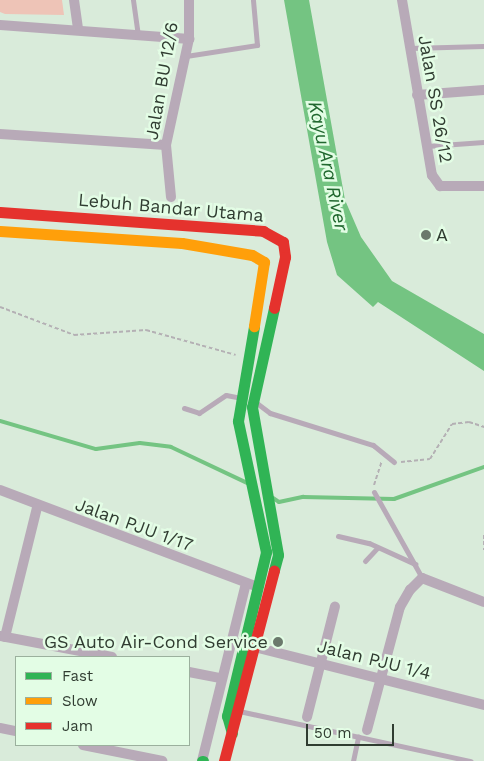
<!DOCTYPE html>
<html>
<head>
<meta charset="utf-8">
<style>
	body { margin:0 }
	#map { position:relative; width:484px; height:761px; overflow:hidden; background:#d9ebda; font-family:"Work Sans",sans-serif }
	div>[style] { position:absolute }
	[style*='--x'] { left:calc(var(--x)*1px); top:calc(var(--y)*1px); width:calc(var(--w)*1px); rotate:calc(var(--a)*1deg) }
	.green>* { inset:0; background:#eec4b7 }
	.water>* { inset:0; background:#74c482 }
	.stream>* { height:4px; margin:-2px; padding:0 2px; transform-origin:2px; border-radius:2px; background:#74c482 }
	.path>* { height:2px; margin-top:-1px; transform-origin:0; background:repeating-linear-gradient(90deg,#b4b0b4 0 4px,transparent 0 6.5px) }
	.lane>* { height:5px; margin:-2.5px; padding:0 2.5px; transform-origin:2.5px; border-radius:2.5px; background:#b8aab8 }
	.street>* { height:10px; margin:-5px; padding:0 5px; transform-origin:5px; border-radius:5px; background:#b8aab8 }
	.fast>* { height:11px; margin:-5.5px; padding:0 5.5px; transform-origin:5.5px; border-radius:5.5px; background:#30b455 }
	.slow>* { height:11px; margin:-5.5px; padding:0 5.5px; transform-origin:5.5px; border-radius:5.5px; background:#ff9f0a }
	.jam>* { height:11px; margin:-5.5px; padding:0 5.5px; transform-origin:5.5px; border-radius:5.5px; background:#e5322d }
	.dots>* { width:14px; height:14px; translate:-50% -50%; box-sizing:border-box; border:2px solid #e3fde5; border-radius:50% }
	span { translate:-50% -50%; white-space:nowrap; text-align:center; line-height:1.15; -webkit-text-stroke:5px #e3fde5; paint-order:stroke }
	.street-label { font-size:18px; color:#303c31 }
	.poi-label { font-size:18px; color:#303c31 }
	.left { translate:0 -50%; text-align:left }
	.right { translate:-100% -50%; text-align:right }
	.water-label { font-size:19px; color:#21682f; font-style:italic }
	.legend { position:absolute; left:15px; top:656px; width:175px; height:90px; box-sizing:border-box; background:#e3fde5; border:1px solid #9bb09d; margin:0; padding:6px 9px; list-style:none; font-size:15px; color:#303c31 }
	.legend li { display:flex; align-items:center; gap:10px; height:25px }
	.legend b { width:25px; border:1px solid #9bb09d }
	.scale { position:absolute; left:306px; top:724px; width:88px; height:22px; box-sizing:border-box; border:2px solid #303c31; border-top:0; padding-left:6px; font-size:15px; line-height:18px; white-space:nowrap; color:#303c31; -webkit-text-stroke:4px #e3fde5; paint-order:stroke }
</style>
</head>
<body>
<div id="map">
	<div class="green">
		<div style="clip-path:polygon(0 0,62px 0,64px 15px,5px 14px,0 12px)"></div>
	</div>
	<div class="water">
		<div style="clip-path:polygon(284px 0,309px 0,345px 200px,361px 237px,392px 281px,484px 334px,484px 371px,378px 302px,373px 307px,337px 275px,327px 242px)"></div>
	</div>
	<div class="stream">
		<div style="--x:0;--y:421;--w:100;--a:16.3"></div>
		<div style="--x:96;--y:449;--w:44;--a:-7.8"></div>
		<div style="--x:140;--y:443;--w:31;--a:7"></div>
		<div style="--x:171;--y:447;--w:84;--a:25.3"></div>
		<div style="--x:273;--y:498;--w:7;--a:34"></div>
		<div style="--x:279;--y:502;--w:25;--a:-12"></div>
		<div style="--x:303;--y:497;--w:91;--a:1.3"></div>
		<div style="--x:394;--y:499;--w:96;--a:-19.6"></div>
	</div>
	<div class="path">
		<div style="--x:0;--y:307;--w:79;--a:20.7"></div>
		<div style="--x:74;--y:335;--w:72;--a:-4"></div>
		<div style="--x:146;--y:330;--w:93;--a:15.5"></div>
		<div style="--x:401;--y:462;--w:29;--a:-6"></div>
		<div style="--x:430;--y:459;--w:41;--a:-57.8"></div>
		<div style="--x:452;--y:424;--w:17;--a:-7"></div>
		<div style="--x:469;--y:422;--w:16;--a:18"></div>
		<div style="--x:374;--y:485;--w:25;--a:-72"></div>
		<div style="--x:484;--y:535;--w:15;--a:90"></div>
	</div>
	<div class="lane">
		<div style="--x:133;--y:0;--w:35;--a:82"></div>
		<div style="--x:410;--y:48;--w:74;--a:-1.5"></div>
		<div style="--x:186;--y:56;--w:72;--a:-8.8"></div>
		<div style="--x:257;--y:45;--w:45;--a:-95.1"></div>
		<div style="--x:427;--y:146;--w:57;--a:-4"></div>
		<div style="--x:254;--y:401;--w:20;--a:37"></div>
		<div style="--x:270;--y:413;--w:108;--a:17.3"></div>
		<div style="--x:373;--y:445;--w:27;--a:39"></div>
		<div style="--x:184;--y:408;--w:16;--a:18"></div>
		<div style="--x:199;--y:413;--w:32;--a:-34"></div>
		<div style="--x:226;--y:395;--w:15;--a:11"></div>
		<div style="--x:374;--y:492;--w:98;--a:60.8"></div>
		<div style="--x:338;--y:536;--w:32;--a:13"></div>
		<div style="--x:369;--y:543;--w:51;--a:24.5"></div>
		<div style="--x:365;--y:561;--w:18;--a:-47"></div>
		<div style="--x:239;--y:711;--w:237;--a:12.2"></div>
		<div style="--x:353;--y:761;--w:25;--a:-78"></div>
	</div>
	<div class="street">
		<div style="--x:74;--y:0;--w:30;--a:82"></div>
		<div style="--x:402;--y:0;--w:178;--a:80.3"></div>
		<div style="--x:432;--y:175;--w:14;--a:54"></div>
		<div style="--x:440;--y:186;--w:44;--a:0"></div>
		<div style="--x:0;--y:25;--w:190;--a:4.2"></div>
		<div style="--x:417;--y:95;--w:67;--a:-4.3"></div>
		<div style="--x:0;--y:134;--w:166;--a:3.8"></div>
		<div style="--x:171;--y:197;--w:52;--a:-95.5"></div>
		<div style="--x:166;--y:145;--w:108;--a:-77.8"></div>
		<div style="--x:189;--y:39;--w:39;--a:-90"></div>
		<div style="--x:0;--y:490;--w:276;--a:20.6"></div>
		<div style="--x:0;--y:636;--w:114;--a:10.6"></div>
		<div style="--x:5;--y:637;--w:133;--a:-76.1"></div>
		<div style="--x:231;--y:641;--w:261;--a:14.2"></div>
		<div style="--x:189;--y:672;--w:32;--a:11"></div>
		<div style="--x:307;--y:717;--w:114;--a:-75.8"></div>
		<div style="--x:0;--y:728;--w:16;--a:11"></div>
		<div style="--x:367;--y:730;--w:127;--a:-75"></div>
		<div style="--x:400;--y:607;--w:20;--a:-60"></div>
		<div style="--x:410;--y:590;--w:17;--a:-45"></div>
		<div style="--x:422;--y:578;--w:66;--a:21.2"></div>
		<div style="--x:83;--y:745;--w:81;--a:11.4"></div>
		<div style="--x:202;--y:761;--w:183;--a:-76.1"></div>
	</div>
	<div class="fast">
		<div style="--x:274;--y:308;--w:101;--a:102.5"></div>
		<div style="--x:252;--y:407;--w:150;--a:80"></div>
		<div style="--x:278;--y:555;--w:16;--a:105"></div>
		<div style="--x:232;--y:733;--w:18;--a:-106"></div>
		<div style="--x:227;--y:716;--w:169;--a:-76.6"></div>
		<div style="--x:266;--y:552;--w:134;--a:-102.1"></div>
		<div style="--x:238;--y:421;--w:96;--a:-80.4"></div>
		<div style="--x:202;--y:761;--w:1;--a:0"></div>
	</div>
	<div class="slow">
		<div style="--x:0;--y:231;--w:182;--a:3.8"></div>
		<div style="--x:182;--y:243;--w:71;--a:9.7"></div>
		<div style="--x:252;--y:255;--w:14;--a:30"></div>
		<div style="--x:264;--y:262;--w:65;--a:98.9"></div>
	</div>
	<div class="jam">
		<div style="--x:0;--y:212;--w:264;--a:4.1"></div>
		<div style="--x:263;--y:231;--w:23;--a:29"></div>
		<div style="--x:283;--y:242;--w:15;--a:82"></div>
		<div style="--x:285;--y:257;--w:52;--a:102.2"></div>
		<div style="--x:224;--y:761;--w:197;--a:-75.3"></div>
	</div>
	<div class="dots">
		<div style="left:426px;top:235px;background:#6b796c"></div>
		<div style="left:278px;top:642px;background:#6b796c"></div>
	</div>
	<div class="street-label">
		<span style="left:162px;top:81px;rotate:-80deg">Jalan BU 12/6</span>
		<span style="left:435px;top:99px;rotate:80deg">Jalan SS 26/12</span>
		<span style="left:171px;top:208px;rotate:5deg">Lebuh Bandar Utama</span>
		<span style="left:134px;top:525px;rotate:20deg">Jalan PJU 1/17</span>
		<span style="left:374px;top:660px;rotate:14deg">Jalan PJU 1/4</span>
	</div>
	<div class="poi-label">
		<span class="left" style="left:436px;top:235px">A</span>
		<span class="right" style="left:268px;top:642px">GS Auto Air-Cond Service</span>
	</div>
	<div class="water-label">
		<span style="left:328px;top:166px;rotate:78deg">Kayu Ara River</span>
	</div>
	<ul class="legend">
	<li><b style="height:6px;background:#30b455"></b>Fast</li>
	<li><b style="height:6px;background:#ff9f0a"></b>Slow</li>
	<li><b style="height:6px;background:#e5322d"></b>Jam</li>
	</ul>
	<div class="scale">50 m</div>
</div>
</body>
</html>
